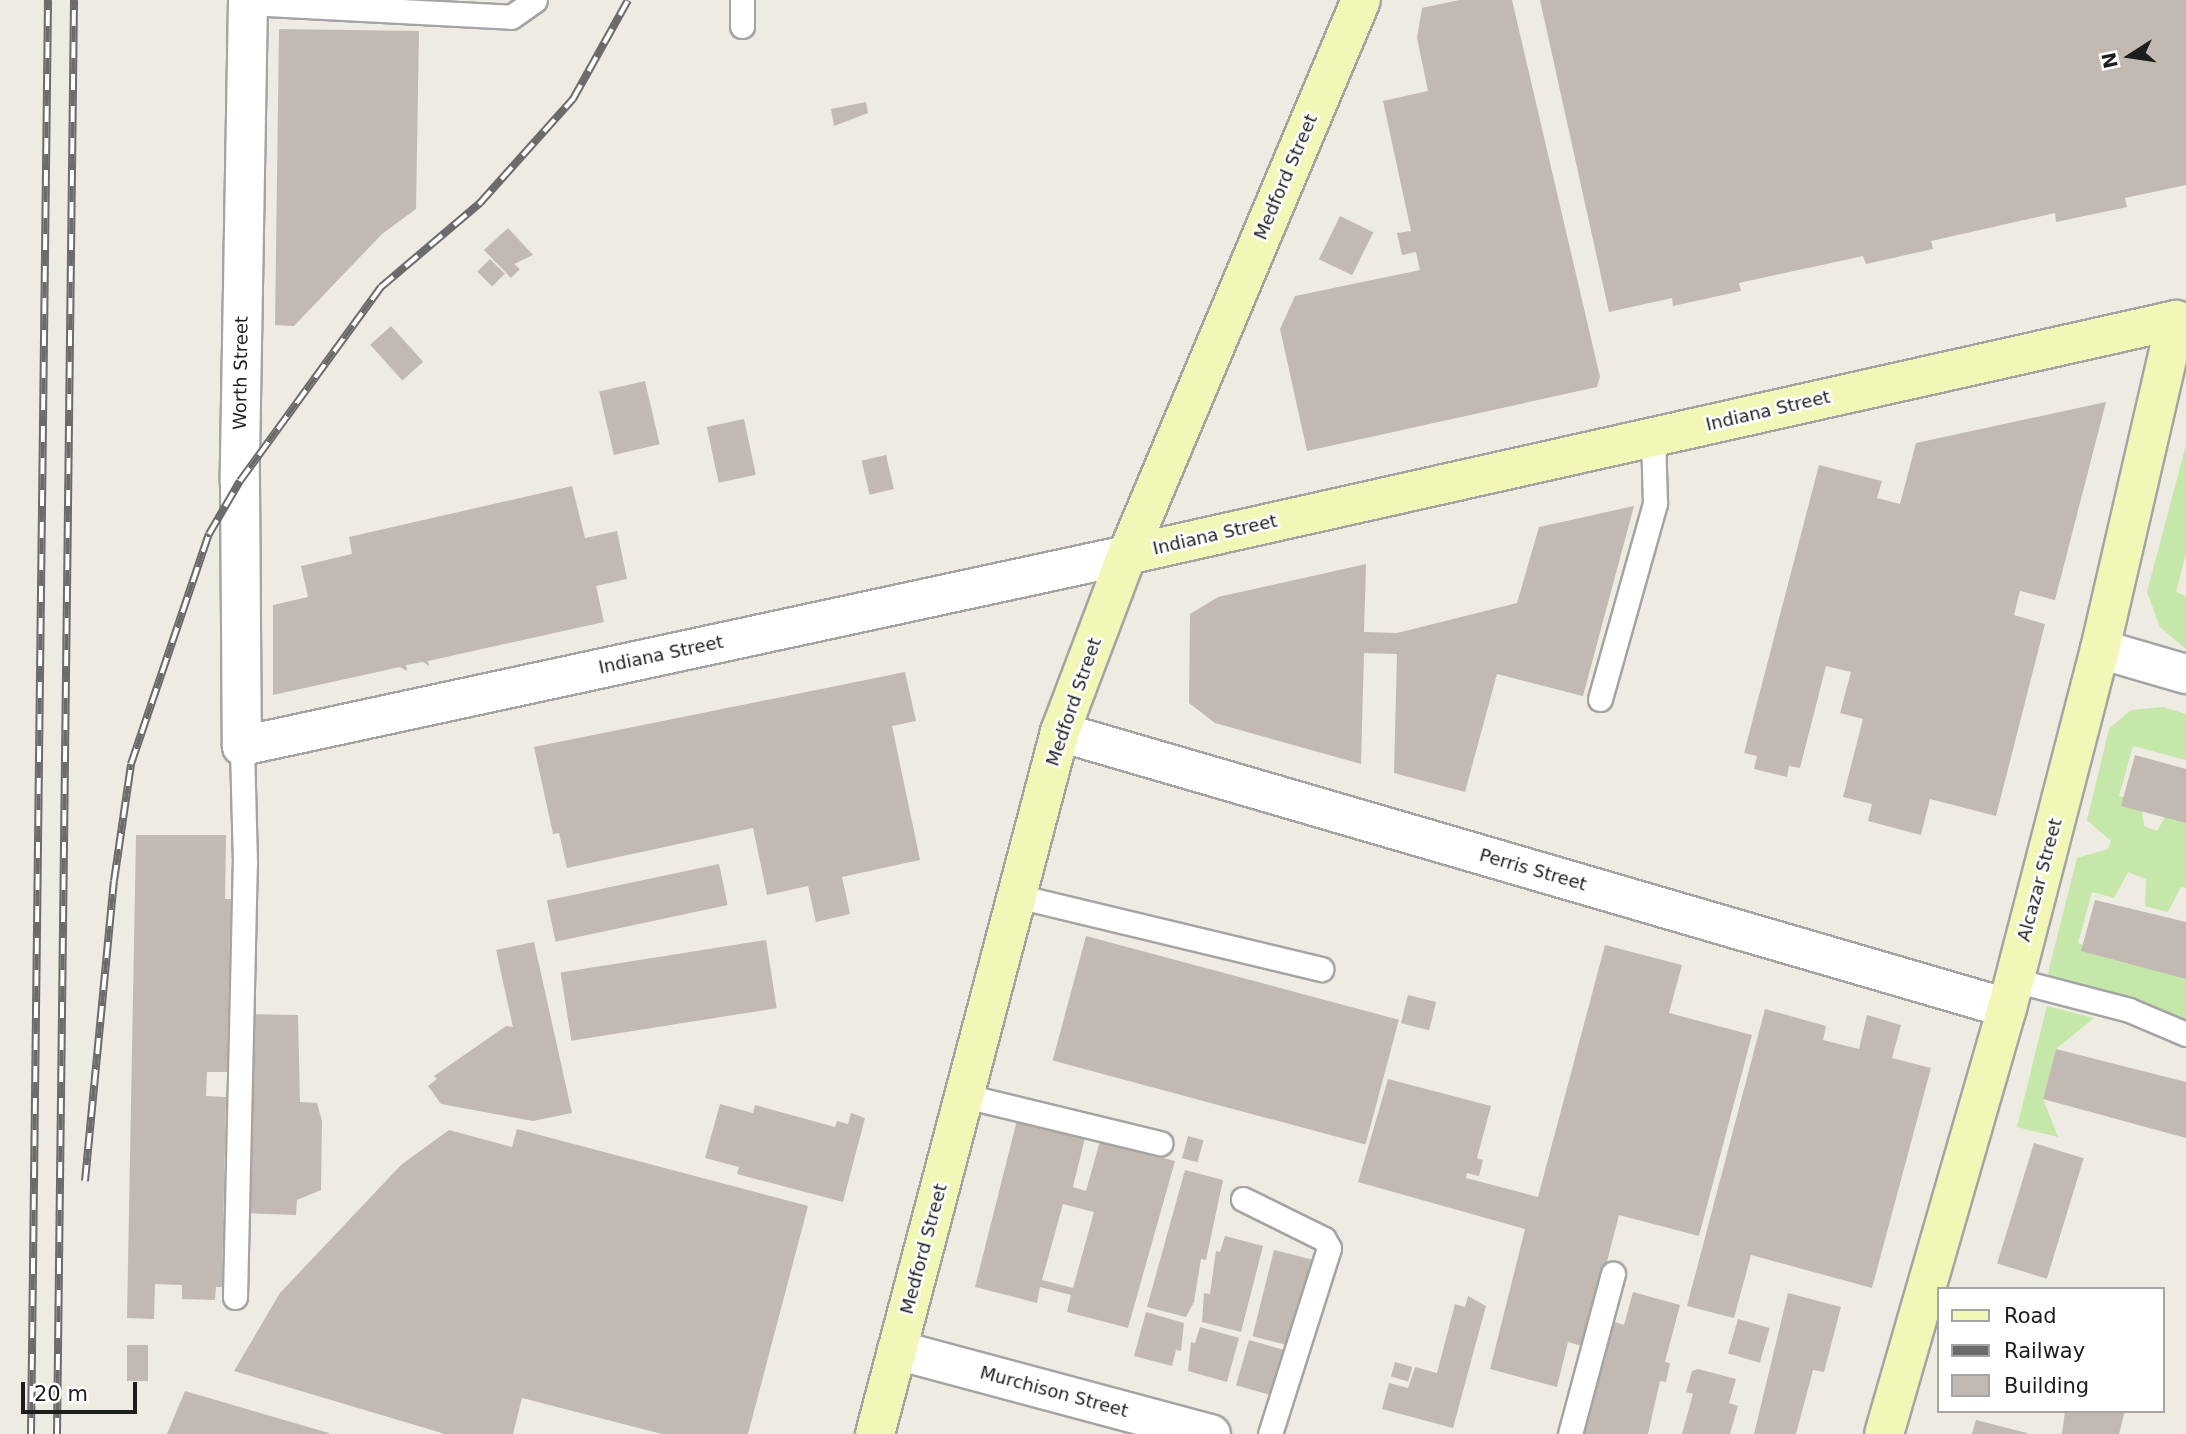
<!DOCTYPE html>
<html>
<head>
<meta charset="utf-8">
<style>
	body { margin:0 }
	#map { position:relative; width:2186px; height:1434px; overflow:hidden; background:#eeebe3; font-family:"DejaVu Sans",sans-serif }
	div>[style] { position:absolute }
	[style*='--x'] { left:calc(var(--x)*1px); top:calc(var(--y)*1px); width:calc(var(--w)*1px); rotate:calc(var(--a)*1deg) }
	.grass>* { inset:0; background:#c5e7a9 }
	.building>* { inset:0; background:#c2bab2; transform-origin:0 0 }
	.roads { filter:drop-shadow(2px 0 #a4a4a4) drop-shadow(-2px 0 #a4a4a4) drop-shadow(0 2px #a4a4a4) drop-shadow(0 -2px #a4a4a4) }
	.lane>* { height:23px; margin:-11.5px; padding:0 11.5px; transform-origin:11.5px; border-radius:11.5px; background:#fff }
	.street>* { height:38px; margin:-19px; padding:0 19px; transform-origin:19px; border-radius:19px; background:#fff }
	.secondary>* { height:38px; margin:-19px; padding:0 19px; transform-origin:19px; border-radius:19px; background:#f1f7b7 }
	.rail>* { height:8px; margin-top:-4px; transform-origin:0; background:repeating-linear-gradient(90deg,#fff 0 16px,#6b6b6b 0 32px); box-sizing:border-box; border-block:2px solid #6b6b6b }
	span { translate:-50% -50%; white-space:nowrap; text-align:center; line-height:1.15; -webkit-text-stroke:5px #fff; paint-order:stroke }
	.street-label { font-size:18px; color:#1d1d1d }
	.legend { position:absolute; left:1937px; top:1287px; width:228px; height:126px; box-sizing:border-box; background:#fff; border:2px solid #a5a5a5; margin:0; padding:9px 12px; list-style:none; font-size:21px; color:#1d1d1d }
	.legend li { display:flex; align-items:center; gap:14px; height:35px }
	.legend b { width:35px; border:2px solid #a5a5a5 }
	.north { position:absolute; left:2095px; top:21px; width:70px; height:70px; -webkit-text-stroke:5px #fff; paint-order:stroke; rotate:258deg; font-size:19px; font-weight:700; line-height:28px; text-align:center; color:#1d1d1d }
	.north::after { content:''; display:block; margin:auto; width:24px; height:32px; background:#1d1d1d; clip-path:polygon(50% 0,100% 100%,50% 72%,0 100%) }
	.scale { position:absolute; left:21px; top:1382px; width:116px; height:32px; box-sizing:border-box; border:4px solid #1d1d1d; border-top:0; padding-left:9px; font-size:21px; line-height:24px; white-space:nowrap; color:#1d1d1d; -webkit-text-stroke:5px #fff; paint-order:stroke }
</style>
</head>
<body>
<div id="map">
	<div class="grass">
		<div style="clip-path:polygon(2186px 445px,2186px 554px,2176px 592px,2186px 596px,2186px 649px,2160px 627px,2147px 592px)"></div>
		<div style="clip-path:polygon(2163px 707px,2186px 714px,2186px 760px,2133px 746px,2119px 796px,2141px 802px,2144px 826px,2157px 831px,2169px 810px,2186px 814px,2186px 888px,2181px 887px,2168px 912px,2145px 906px,2146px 879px,2128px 872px,2114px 898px,2092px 892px,2078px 943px,2186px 979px,2186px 1026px,2044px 989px,2077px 858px,2108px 849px,2111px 841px,2087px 820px,2109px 729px,2131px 710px)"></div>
		<div style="clip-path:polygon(2047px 1006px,2094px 1018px,2056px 1049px,2043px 1099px,2058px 1137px,2017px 1127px)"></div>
	</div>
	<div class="building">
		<div style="clip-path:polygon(1459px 0,1512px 0,1600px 377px,1597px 387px,1307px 451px,1280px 329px,1295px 296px,1420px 270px,1416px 252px,1402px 255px,1397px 233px,1411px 231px,1383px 101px,1428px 91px,1417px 38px,1422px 8px)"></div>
		<div style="clip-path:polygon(1540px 0,2186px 0,2186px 185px,2125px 198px,2127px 207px,2056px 222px,2055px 213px,1931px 241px,1933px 249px,1866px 264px,1863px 256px,1739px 283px,1741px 291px,1673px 306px,1672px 298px,1609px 312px)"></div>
		<div style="clip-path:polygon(279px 29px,419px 31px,416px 209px,382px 234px,294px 326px,275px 325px)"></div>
		<div style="clip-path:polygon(866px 102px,868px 113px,834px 126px,831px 109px)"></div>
		<div style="left:1340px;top:216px;width:37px;height:48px;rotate:26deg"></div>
		<div style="clip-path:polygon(508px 228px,533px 255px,514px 264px,520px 269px,511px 278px,484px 250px)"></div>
		<div style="left:490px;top:259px;width:21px;height:18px;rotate:45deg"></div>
		<div style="left:391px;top:326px;width:48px;height:28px;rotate:48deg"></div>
		<div style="left:645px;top:381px;width:65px;height:47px;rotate:77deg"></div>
		<div style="clip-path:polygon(2106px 402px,2055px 600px,2020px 591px,2014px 615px,2045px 624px,1996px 816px,1930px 799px,1921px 835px,1868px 821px,1872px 804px,1843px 797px,1863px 719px,1840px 713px,1851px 672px,1826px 666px,1800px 768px,1789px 766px,1787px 777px,1754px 769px,1757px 756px,1744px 753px,1819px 465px,1882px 481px,1877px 498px,1900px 504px,1916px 443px)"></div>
		<div style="left:744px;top:419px;width:57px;height:38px;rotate:78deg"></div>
		<div style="left:886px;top:455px;width:35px;height:25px;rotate:77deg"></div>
		<div style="clip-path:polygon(572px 486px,585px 538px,617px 531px,627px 579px,596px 586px,604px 622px,428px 661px,429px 666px,423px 662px,406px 665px,407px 671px,400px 667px,273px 695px,273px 605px,308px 597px,301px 566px,352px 554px,349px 537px)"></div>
		<div style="clip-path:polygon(1634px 506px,1583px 696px,1497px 674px,1465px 792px,1394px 773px,1397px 654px,1364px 653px,1361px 764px,1215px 723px,1189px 703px,1190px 614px,1218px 597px,1366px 564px,1364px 632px,1397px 633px,1517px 603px,1539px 527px)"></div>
		<div style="clip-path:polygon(905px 672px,916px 721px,892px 726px,920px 860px,842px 877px,850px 914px,816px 922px,808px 886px,767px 895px,753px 828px,567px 868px,559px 833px,553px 834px,534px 747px)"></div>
		<div style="clip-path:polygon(2135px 755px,2186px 769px,2186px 823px,2121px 806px)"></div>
		<div style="clip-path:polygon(136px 835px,226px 835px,225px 899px,231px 899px,227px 1072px,207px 1072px,206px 1096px,226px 1097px,222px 1287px,216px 1287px,215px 1300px,182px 1299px,182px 1285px,155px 1284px,154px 1319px,127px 1318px)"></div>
		<div style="left:719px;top:864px;width:42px;height:176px;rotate:78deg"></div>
		<div style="clip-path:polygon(2095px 900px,2186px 922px,2186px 979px,2081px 951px)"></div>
		<div style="left:1086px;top:936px;width:324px;height:129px;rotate:15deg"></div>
		<div style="left:766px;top:940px;width:69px;height:208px;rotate:81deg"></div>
		<div style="clip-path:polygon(534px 942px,572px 1113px,533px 1121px,441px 1104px,428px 1086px,437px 1079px,434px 1076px,506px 1026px,513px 1027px,496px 950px)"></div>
		<div style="clip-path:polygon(1605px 945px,1682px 965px,1669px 1013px,1752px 1035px,1699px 1236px,1619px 1215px,1585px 1347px,1568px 1342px,1557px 1387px,1490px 1369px,1525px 1229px,1358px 1182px,1388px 1079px,1491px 1106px,1477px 1158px,1483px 1160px,1479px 1176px,1467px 1173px,1466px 1178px,1538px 1197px)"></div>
		<div style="left:1408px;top:995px;width:29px;height:29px;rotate:14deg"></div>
		<div style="clip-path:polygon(1765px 1009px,1826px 1026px,1823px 1040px,1859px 1049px,1867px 1015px,1901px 1025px,1892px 1058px,1931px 1068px,1872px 1288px,1751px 1255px,1734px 1318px,1687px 1306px)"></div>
		<div style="clip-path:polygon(247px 1014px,298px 1015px,300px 1102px,317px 1103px,322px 1121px,321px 1190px,297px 1200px,296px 1215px,242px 1213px)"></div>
		<div style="clip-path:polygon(2056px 1049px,2186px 1082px,2186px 1138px,2043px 1099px)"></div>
		<div style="clip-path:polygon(720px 1104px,753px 1113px,755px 1105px,835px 1127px,837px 1121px,848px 1124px,851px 1113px,865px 1118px,843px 1202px,737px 1174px,739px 1167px,705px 1158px)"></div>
		<div style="clip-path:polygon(evenodd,1017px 1120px,1085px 1138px,1073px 1187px,1086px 1191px,1100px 1141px,1175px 1161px,1128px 1328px,1067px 1312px,1071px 1295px,1040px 1287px,1037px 1303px,975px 1287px,1017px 1120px,1063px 1204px,1094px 1212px,1073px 1288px,1042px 1280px,1063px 1204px)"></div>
		<div style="clip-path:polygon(517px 1129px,808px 1206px,748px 1434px,662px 1434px,522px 1398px,513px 1434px,445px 1434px,234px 1371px,280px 1293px,401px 1165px,449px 1130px,512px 1147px)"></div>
		<div style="left:1188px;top:1136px;width:16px;height:23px;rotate:15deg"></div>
		<div style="left:2034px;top:1143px;width:52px;height:126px;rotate:17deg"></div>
		<div style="clip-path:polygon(1185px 1170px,1223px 1180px,1206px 1260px,1201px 1259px,1194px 1302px,1186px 1317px,1147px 1307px)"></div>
		<div style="clip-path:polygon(1225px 1236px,1263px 1246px,1241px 1332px,1202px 1322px,1204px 1293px,1210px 1294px,1216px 1251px,1220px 1252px)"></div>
		<div style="left:1274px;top:1250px;width:40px;height:89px;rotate:14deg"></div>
		<div style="clip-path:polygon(1633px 1292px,1680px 1305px,1665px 1362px,1670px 1363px,1666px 1382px,1660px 1381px,1648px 1434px,1581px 1434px,1612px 1321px,1624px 1325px)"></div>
		<div style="clip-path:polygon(1788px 1293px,1841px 1307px,1824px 1372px,1813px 1370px,1796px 1434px,1754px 1434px)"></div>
		<div style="clip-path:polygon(1468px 1296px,1486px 1306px,1453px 1428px,1382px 1409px,1389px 1383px,1408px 1388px,1415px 1367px,1437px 1373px,1455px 1304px,1465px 1307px)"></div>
		<div style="clip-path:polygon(1146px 1312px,1184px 1323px,1181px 1351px,1176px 1350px,1172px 1366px,1134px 1356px)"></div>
		<div style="left:1738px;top:1319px;width:33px;height:36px;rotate:16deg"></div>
		<div style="clip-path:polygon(1200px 1327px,1239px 1338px,1227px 1382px,1188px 1371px,1191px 1342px,1195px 1343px)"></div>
		<div style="left:1249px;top:1340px;width:40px;height:47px;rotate:16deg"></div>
		<div style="left:127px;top:1345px;width:21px;height:36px"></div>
		<div style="left:1395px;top:1362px;width:18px;height:15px;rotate:16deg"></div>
		<div style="clip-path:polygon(1698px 1369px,1736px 1379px,1729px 1403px,1738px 1406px,1730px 1434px,1682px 1434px,1693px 1394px,1686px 1392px,1692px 1371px)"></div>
		<div style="clip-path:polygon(185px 1391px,329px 1433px,329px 1434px,167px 1434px)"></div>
		<div style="clip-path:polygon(2065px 1411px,2125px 1411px,2119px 1434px,2062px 1434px)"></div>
		<div style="clip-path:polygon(1976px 1420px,2027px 1433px,2027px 1434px,1972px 1434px)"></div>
	</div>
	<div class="roads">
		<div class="lane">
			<div style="--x:248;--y:3;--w:263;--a:3"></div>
			<div style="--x:511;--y:17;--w:29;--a:-35"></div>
			<div style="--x:742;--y:26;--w:26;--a:-90"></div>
			<div style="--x:1600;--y:699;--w:204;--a:-74.3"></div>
			<div style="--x:1655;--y:503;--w:66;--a:-91.7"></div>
			<div style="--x:1017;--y:896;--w:313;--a:13.5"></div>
			<div style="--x:2014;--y:980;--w:119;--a:14.6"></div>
			<div style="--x:2129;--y:1010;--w:62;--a:22.8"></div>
			<div style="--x:965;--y:1096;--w:201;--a:13.6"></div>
			<div style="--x:1243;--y:1199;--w:90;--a:26.3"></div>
			<div style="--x:1324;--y:1239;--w:10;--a:61"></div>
			<div style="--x:1329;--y:1248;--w:195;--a:107.6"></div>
			<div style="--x:235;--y:1297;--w:434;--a:-88.7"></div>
			<div style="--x:245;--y:863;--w:117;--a:-91.5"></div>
			<div style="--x:1570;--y:1434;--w:166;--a:-75"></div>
		</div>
		<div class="street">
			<div style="--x:248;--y:0;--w:481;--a:91"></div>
			<div style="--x:240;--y:481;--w:265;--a:89.6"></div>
			<div style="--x:242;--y:746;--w:905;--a:-12.18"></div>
			<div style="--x:2100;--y:649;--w:90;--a:16.2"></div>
			<div style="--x:1060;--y:732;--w:986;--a:16.25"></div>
			<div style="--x:897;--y:1350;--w:325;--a:15"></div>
		</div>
		<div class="secondary">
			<div style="--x:1127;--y:555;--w:1075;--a:-12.63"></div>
			<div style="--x:2176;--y:320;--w:338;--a:103"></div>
			<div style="--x:2100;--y:649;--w:371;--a:104.5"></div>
			<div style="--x:2007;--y:1008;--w:443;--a:106.1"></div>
			<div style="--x:875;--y:1434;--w:726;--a:-75.24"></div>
			<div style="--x:1060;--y:732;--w:189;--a:-69.3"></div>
			<div style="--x:1127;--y:555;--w:602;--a:-67.14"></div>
		</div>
	</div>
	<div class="rail">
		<div style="--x:85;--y:1181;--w:301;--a:-84.5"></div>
		<div style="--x:114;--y:881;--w:118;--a:-81.7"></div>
		<div style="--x:131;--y:764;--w:243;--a:-71.3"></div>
		<div style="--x:209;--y:534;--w:61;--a:-59.7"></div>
		<div style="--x:240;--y:481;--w:240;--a:-54"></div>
		<div style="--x:381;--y:287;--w:130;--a:-40.3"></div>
		<div style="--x:480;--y:203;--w:140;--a:-48.2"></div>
		<div style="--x:573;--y:99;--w:113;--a:-60.9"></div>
		<div style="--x:31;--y:1434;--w:1434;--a:-89.32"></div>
		<div style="--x:57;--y:1434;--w:1434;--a:-89.32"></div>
	</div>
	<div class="street-label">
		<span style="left:1286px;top:177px;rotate:-67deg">Medford Street</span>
		<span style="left:241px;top:373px;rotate:-89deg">Worth Street</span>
		<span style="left:1768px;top:411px;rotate:-13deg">Indiana Street</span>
		<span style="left:1215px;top:535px;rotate:-13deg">Indiana Street</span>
		<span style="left:661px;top:655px;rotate:-12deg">Indiana Street</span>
		<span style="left:1074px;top:702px;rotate:-71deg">Medford Street</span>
		<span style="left:1533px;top:870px;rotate:16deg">Perris Street</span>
		<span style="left:2040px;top:880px;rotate:-75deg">Alcazar Street</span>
		<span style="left:924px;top:1249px;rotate:-75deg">Medford Street</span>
		<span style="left:1054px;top:1392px;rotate:15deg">Murchison Street</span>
	</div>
	<ul class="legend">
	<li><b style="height:9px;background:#f1f7b7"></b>Road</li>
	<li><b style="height:9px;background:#6b6b6b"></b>Railway</li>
	<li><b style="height:19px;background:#c2bab2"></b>Building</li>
	</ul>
	<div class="north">N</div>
	<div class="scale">20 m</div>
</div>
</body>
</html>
